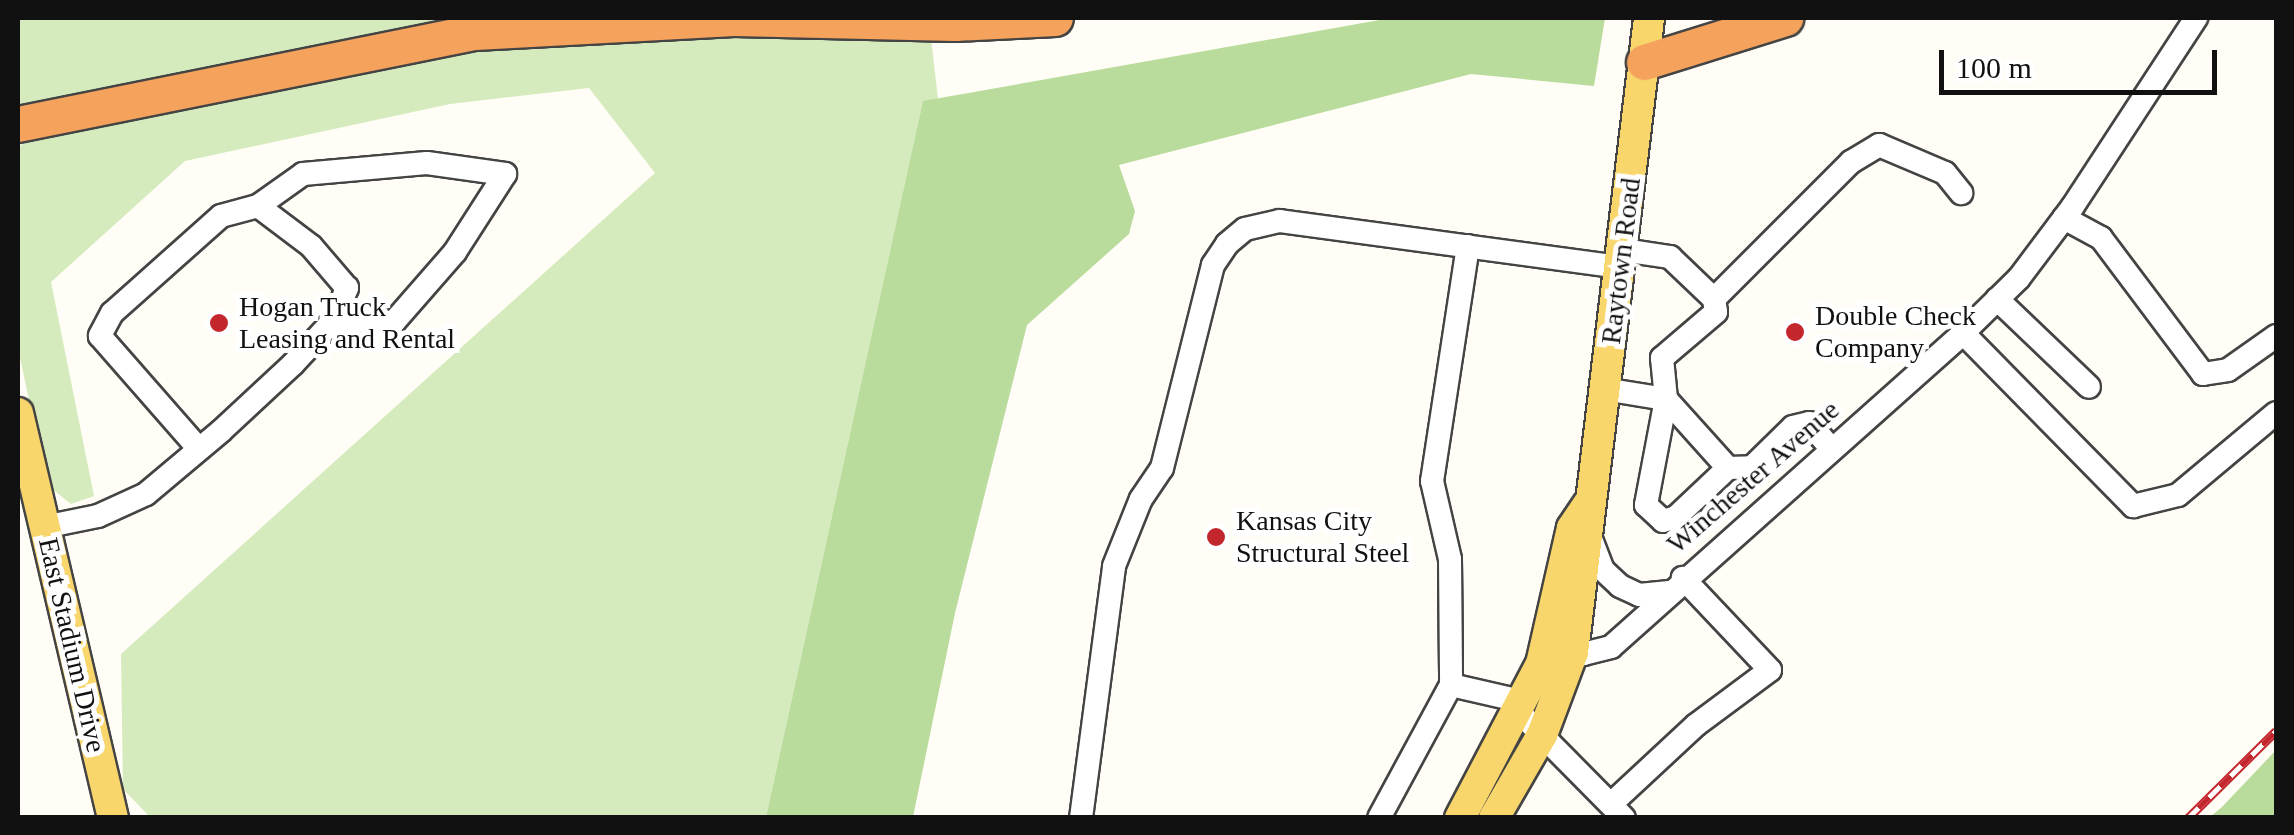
<!DOCTYPE html>
<html>
<head>
<meta charset="utf-8">
<style>
	body { margin:0 }
	#map { position:relative; width:2294px; height:835px; overflow:hidden; background:#fffdf5; font-family:"Times New Roman",serif }
	div>[style] { position:absolute }
	[style*='--x'] { left:calc(var(--x)*1px); top:calc(var(--y)*1px); width:calc(var(--w)*1px); rotate:calc(var(--a)*1deg) }
	.green>* { inset:0; background:#d5ebbd }
	.forest>* { inset:0; background:#b9dc9c }
	.roads { filter:drop-shadow(2px 0 #444) drop-shadow(-2px 0 #444) drop-shadow(0 2px #444) drop-shadow(0 -2px #444) }
	.minor>* { height:22px; margin:-11px; padding:0 11px; transform-origin:11px; border-radius:11px; background:#fff }
	.major>* { height:30px; margin:-15px; padding:0 15px; transform-origin:15px; border-radius:15px; background:#f9d66b }
	.highway>* { height:35px; margin:-17.5px; padding:0 17.5px; transform-origin:17.5px; border-radius:17.5px; background:#f5a25d }
	.rail>* { height:9px; margin-top:-4.5px; transform-origin:0; background:repeating-linear-gradient(90deg,#fff 0 15px,#c4262e 0 30px); box-sizing:border-box; border-block:2px solid #c4262e }
	.dots>* { width:28px; height:28px; translate:-50% -50%; box-sizing:border-box; border:5px solid #fff; border-radius:50% }
	span { translate:-50% -50%; white-space:nowrap; text-align:center; line-height:1.15; -webkit-text-stroke:10px #fff; paint-order:stroke }
	.street-label { font-size:28px; color:#111 }
	.poi-label { font-size:28px; color:#111 }
	.left { translate:0 -50%; text-align:left }
	.frame { position:absolute; inset:0; border:20px solid #111; pointer-events:none }
	.scale { position:absolute; left:1939px; top:50px; width:278px; height:45px; box-sizing:border-box; border:5px solid #111; border-top:0; padding-left:12px; font-size:30px; line-height:35px; white-space:nowrap; color:#111; -webkit-text-stroke:8px #fff; paint-order:stroke }
</style>
</head>
<body>
<div id="map">
	<div class="green">
		<div style="clip-path:polygon(18px 18px,495px 18px,367px 35px,18px 106px)"></div>
		<div style="clip-path:polygon(606px 34px,931px 38px,938px 99px,923px 102px,766px 817px,151px 818px,123px 789px,121px 654px,655px 173px,589px 88px,450px 104px,185px 161px,51px 282px,94px 496px,71px 504px,47px 485px,18px 348px,18px 148px,29px 139px,408px 55px)"></div>
	</div>
	<div class="forest">
		<div style="clip-path:polygon(1391px 18px,1605px 18px,1594px 86px,1471px 74px,1119px 165px,1135px 211px,1129px 234px,1027px 325px,955px 613px,913px 817px,766px 817px,923px 101px)"></div>
		<div style="clip-path:polygon(2276px 750px,2276px 817px,2210px 817px,2222px 807px)"></div>
	</div>
	<div class="roads">
		<div class="minor">
			<div style="--x:258;--y:206;--w:55;--a:-35.4"></div>
			<div style="--x:303;--y:174;--w:124;--a:-5.1"></div>
			<div style="--x:427;--y:163;--w:79;--a:8"></div>
			<div style="--x:505;--y:174;--w:93;--a:122.7"></div>
			<div style="--x:455;--y:252;--w:93;--a:131.1"></div>
			<div style="--x:394;--y:322;--w:60;--a:-178.1"></div>
			<div style="--x:2064;--y:218;--w:42;--a:28.4"></div>
			<div style="--x:2101;--y:238;--w:170;--a:53.1"></div>
			<div style="--x:2203;--y:374;--w:25;--a:-9"></div>
			<div style="--x:2228;--y:370;--w:59;--a:-35.3"></div>
			<div style="--x:1468;--y:246;--w:238;--a:98.7"></div>
			<div style="--x:1432;--y:481;--w:80;--a:77"></div>
			<div style="--x:1450;--y:559;--w:126;--a:89.5"></div>
			<div style="--x:1451;--y:685;--w:76;--a:12.9"></div>
			<div style="--x:1623;--y:250;--w:48;--a:8.5"></div>
			<div style="--x:1670;--y:257;--w:61;--a:43.7"></div>
			<div style="--x:1714;--y:299;--w:13;--a:81"></div>
			<div style="--x:1716;--y:312;--w:71;--a:139.6"></div>
			<div style="--x:1662;--y:358;--w:41;--a:84.4"></div>
			<div style="--x:1666;--y:399;--w:108;--a:100.7"></div>
			<div style="--x:1646;--y:505;--w:23;--a:43"></div>
			<div style="--x:1663;--y:521;--w:14;--a:-17"></div>
			<div style="--x:1676;--y:517;--w:71;--a:-43.3"></div>
			<div style="--x:1714;--y:299;--w:194;--a:-45"></div>
			<div style="--x:1851;--y:162;--w:33;--a:-31"></div>
			<div style="--x:1879;--y:145;--w:72;--a:23"></div>
			<div style="--x:1945;--y:173;--w:26;--a:51"></div>
			<div style="--x:1997;--y:299;--w:127;--a:43.7"></div>
			<div style="--x:1963;--y:333;--w:243;--a:45.5"></div>
			<div style="--x:2133;--y:506;--w:46;--a:-13.7"></div>
			<div style="--x:2178;--y:495;--w:128;--a:-39.9"></div>
			<div style="--x:1604;--y:389;--w:63;--a:9.2"></div>
			<div style="--x:1666;--y:399;--w:93;--a:48.1"></div>
			<div style="--x:1728;--y:468;--w:24;--a:-2"></div>
			<div style="--x:1752;--y:467;--w:57;--a:-44.3"></div>
			<div style="--x:1793;--y:427;--w:16;--a:-14"></div>
			<div style="--x:1809;--y:423;--w:33;--a:49"></div>
			<div style="--x:44;--y:527;--w:55;--a:-11.5"></div>
			<div style="--x:98;--y:516;--w:53;--a:-24.6"></div>
			<div style="--x:146;--y:494;--w:98;--a:-40"></div>
			<div style="--x:221;--y:431;--w:98;--a:-42.9"></div>
			<div style="--x:293;--y:364;--w:60;--a:-47"></div>
			<div style="--x:334;--y:320;--w:35;--a:-68"></div>
			<div style="--x:347;--y:288;--w:55;--a:-130.6"></div>
			<div style="--x:311;--y:246;--w:66;--a:-143"></div>
			<div style="--x:258;--y:206;--w:38;--a:165"></div>
			<div style="--x:221;--y:216;--w:146;--a:138.3"></div>
			<div style="--x:112;--y:313;--w:26;--a:118"></div>
			<div style="--x:100;--y:336;--w:150;--a:48.8"></div>
			<div style="--x:1591;--y:539;--w:33;--a:69"></div>
			<div style="--x:1603;--y:570;--w:23;--a:43"></div>
			<div style="--x:1620;--y:586;--w:21;--a:25"></div>
			<div style="--x:1639;--y:595;--w:28;--a:-6"></div>
			<div style="--x:1559;--y:649;--w:25;--a:12"></div>
			<div style="--x:1583;--y:654;--w:29;--a:-14"></div>
			<div style="--x:1611;--y:647;--w:472;--a:-41.7"></div>
			<div style="--x:1963;--y:333;--w:78;--a:-44.5"></div>
			<div style="--x:2019;--y:278;--w:90;--a:-53.1"></div>
			<div style="--x:2073;--y:206;--w:225;--a:-56.8"></div>
			<div style="--x:1519;--y:712;--w:149;--a:45.3"></div>
			<div style="--x:1611;--y:804;--w:116;--a:-42.9"></div>
			<div style="--x:1696;--y:725;--w:92;--a:-36.6"></div>
			<div style="--x:1770;--y:670;--w:127;--a:-133.4"></div>
			<div style="--x:1081;--y:818;--w:254;--a:-82.5"></div>
			<div style="--x:1114;--y:566;--w:72;--a:-68.1"></div>
			<div style="--x:1141;--y:499;--w:37;--a:-56"></div>
			<div style="--x:1162;--y:468;--w:209;--a:-75.9"></div>
			<div style="--x:1213;--y:265;--w:25;--a:-56"></div>
			<div style="--x:1227;--y:244;--w:23;--a:-40"></div>
			<div style="--x:1245;--y:229;--w:36;--a:-13"></div>
			<div style="--x:1280;--y:221;--w:344;--a:7.7"></div>
			<div style="--x:1379;--y:818;--w:151;--a:-61.6"></div>
		</div>
		<div class="major">
			<div style="--x:18;--y:413;--w:416;--a:76.8"></div>
			<div style="--x:1460;--y:818;--w:174;--a:-62.3"></div>
			<div style="--x:1541;--y:664;--w:139;--a:-77.2"></div>
			<div style="--x:1572;--y:528;--w:29;--a:-56"></div>
			<div style="--x:1494;--y:818;--w:96;--a:-60"></div>
			<div style="--x:1542;--y:735;--w:89;--a:-69.5"></div>
			<div style="--x:1573;--y:652;--w:639;--a:-83.16"></div>
		</div>
		<div class="highway">
			<div style="--x:1644;--y:62;--w:148;--a:-17.3"></div>
			<div style="--x:18;--y:124;--w:466;--a:-11.4"></div>
			<div style="--x:475;--y:32;--w:259;--a:-3.1"></div>
			<div style="--x:734;--y:18;--w:221;--a:1.3"></div>
			<div style="--x:955;--y:23;--w:100;--a:-2.9"></div>
		</div>
	</div>
	<div class="rail">
		<div style="--x:2188;--y:818;--w:124;--a:-44.7"></div>
	</div>
	<div class="dots">
		<div style="left:219px;top:323px;background:#c4262e"></div>
		<div style="left:1795px;top:332px;background:#c4262e"></div>
		<div style="left:1216px;top:537px;background:#c4262e"></div>
	</div>
	<div class="street-label">
		<span style="left:1621px;top:261px;rotate:-83deg">Raytown Road</span>
		<span style="left:1753px;top:477px;rotate:-41deg">Winchester Avenue</span>
		<span style="left:72px;top:645px;rotate:77deg">East Stadium Drive</span>
	</div>
	<div class="poi-label">
		<span class="left" style="left:239px;top:323px">Hogan Truck<br>Leasing and Rental</span>
		<span class="left" style="left:1815px;top:332px">Double Check<br>Company</span>
		<span class="left" style="left:1236px;top:537px">Kansas City<br>Structural Steel</span>
	</div>
	<div class="frame"></div>
	<div class="scale">100 m</div>
</div>
</body>
</html>
